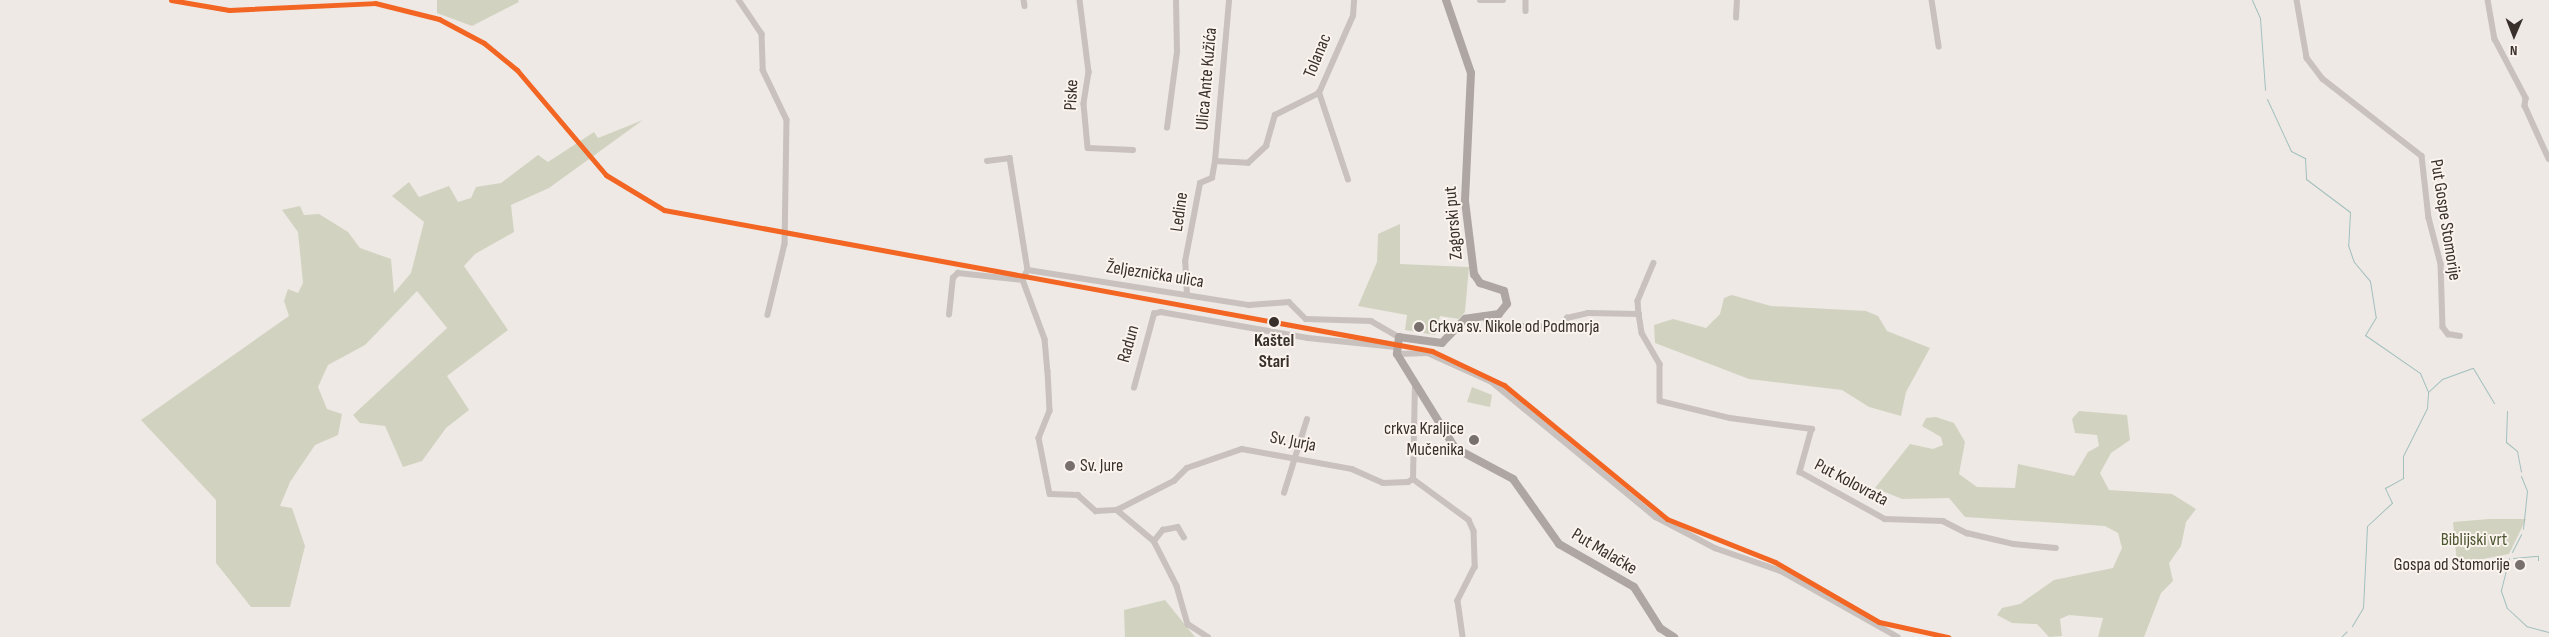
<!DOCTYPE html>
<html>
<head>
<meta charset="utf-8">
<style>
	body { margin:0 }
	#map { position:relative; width:2549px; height:637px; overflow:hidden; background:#eee9e5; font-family:"Sofia Sans Condensed",sans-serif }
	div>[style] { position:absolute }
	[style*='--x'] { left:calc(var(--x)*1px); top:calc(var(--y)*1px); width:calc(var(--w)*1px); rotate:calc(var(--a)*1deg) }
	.green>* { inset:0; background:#d1d3c0 }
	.stream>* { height:1px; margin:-0.5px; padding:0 0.5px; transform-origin:0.5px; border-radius:0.5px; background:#a2c0be }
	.minor>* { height:5.5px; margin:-2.75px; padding:0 2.75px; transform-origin:2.75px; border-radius:2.75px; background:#c8c1bd }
	.major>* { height:8px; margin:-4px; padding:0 4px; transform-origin:4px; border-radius:4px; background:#ada6a2 }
	.rail-1>* { height:5px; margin:-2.5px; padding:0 2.5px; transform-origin:2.5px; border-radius:2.5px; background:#f26522 }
	.dots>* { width:14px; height:14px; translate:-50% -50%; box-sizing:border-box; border:2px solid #faf3ee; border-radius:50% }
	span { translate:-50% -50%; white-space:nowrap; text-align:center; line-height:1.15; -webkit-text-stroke:4px #faf3ee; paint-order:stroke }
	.street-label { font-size:18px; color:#392f2b }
	.poi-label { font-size:18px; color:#392f2b }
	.left { translate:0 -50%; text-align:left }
	.right { translate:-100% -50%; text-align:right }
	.stop-label { font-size:18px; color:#392f2b; font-weight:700 }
	.park-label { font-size:18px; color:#4b5630 }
	.north { position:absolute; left:2489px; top:10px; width:50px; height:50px; -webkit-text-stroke:4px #faf3ee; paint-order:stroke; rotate:181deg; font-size:14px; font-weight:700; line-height:20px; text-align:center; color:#392f2b }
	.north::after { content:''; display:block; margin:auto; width:18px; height:22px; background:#392f2b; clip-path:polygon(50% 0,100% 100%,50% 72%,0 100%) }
</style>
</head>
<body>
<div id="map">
	<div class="green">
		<div style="clip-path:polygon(437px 0,518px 0,519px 2px,472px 26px,437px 13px)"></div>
		<div style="clip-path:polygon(643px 120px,549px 188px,511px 205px,514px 232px,475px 254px,464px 266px,508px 330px,447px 376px,469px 410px,446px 428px,422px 461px,403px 467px,385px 426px,360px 423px,353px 415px,447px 328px,417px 291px,365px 345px,328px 365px,318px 387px,327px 409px,342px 414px,338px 435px,315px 445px,290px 482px,280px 506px,292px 508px,305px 546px,290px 607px,251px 607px,216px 563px,216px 500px,141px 420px,289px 316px,284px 301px,288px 289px,298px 293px,303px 283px,298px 232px,282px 210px,300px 206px,304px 215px,319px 214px,348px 232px,360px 248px,391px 259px,394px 293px,411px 273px,424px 222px,392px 196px,409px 182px,419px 197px,449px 186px,458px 202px,471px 198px,476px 187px,501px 183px,538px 155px,548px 162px,594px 132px,598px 138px)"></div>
		<div style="clip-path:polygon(1400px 224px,1400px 264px,1469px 267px,1465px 312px,1459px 319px,1440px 316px,1435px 335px,1405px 330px,1407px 315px,1358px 306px,1377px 262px,1378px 234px)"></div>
		<div style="clip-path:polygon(1732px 295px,1771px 306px,1866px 311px,1878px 316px,1887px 331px,1930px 348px,1906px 392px,1901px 416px,1869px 407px,1842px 390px,1749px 379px,1655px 343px,1654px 325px,1673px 319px,1706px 328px,1720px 314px,1724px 298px)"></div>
		<div style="clip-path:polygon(1472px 387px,1492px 395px,1490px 407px,1467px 402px)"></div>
		<div style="clip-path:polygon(2079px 411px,2127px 415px,2130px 440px,2111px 453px,2100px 473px,2109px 490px,2172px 494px,2196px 509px,2186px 522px,2181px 546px,2169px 563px,2173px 581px,2161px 593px,2144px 637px,2098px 637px,2103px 618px,2069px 615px,2060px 619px,2062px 636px,2049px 637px,2037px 624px,2012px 623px,1997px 615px,2002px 608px,2020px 604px,2054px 580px,2113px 568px,2122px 548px,2118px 533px,2105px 526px,1965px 517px,1949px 498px,1902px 499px,1875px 488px,1910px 444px,1933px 449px,1943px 445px,1941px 437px,1922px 426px,1926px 418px,1936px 417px,1954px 423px,1965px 442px,1959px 474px,1977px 487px,2015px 488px,2018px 464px,2074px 476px,2088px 452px,2099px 446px,2097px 435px,2075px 433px,2072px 419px)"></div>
		<div style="clip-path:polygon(2489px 519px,2526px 519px,2509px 554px,2457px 564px,2453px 522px)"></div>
		<div style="clip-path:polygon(1165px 600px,1195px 637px,1125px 637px,1124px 610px)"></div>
	</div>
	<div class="stream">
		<div style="--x:2252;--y:0;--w:20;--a:66"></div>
		<div style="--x:2260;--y:18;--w:72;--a:86"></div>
		<div style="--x:2267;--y:99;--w:57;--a:65.2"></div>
		<div style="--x:2291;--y:151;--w:16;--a:27"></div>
		<div style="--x:2305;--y:158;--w:21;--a:87"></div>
		<div style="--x:2306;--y:179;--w:55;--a:36.9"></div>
		<div style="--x:2350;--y:212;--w:33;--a:93"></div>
		<div style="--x:2348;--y:245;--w:18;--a:71"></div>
		<div style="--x:2354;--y:262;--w:25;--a:50"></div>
		<div style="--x:2370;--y:281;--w:36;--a:81"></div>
		<div style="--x:2376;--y:317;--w:21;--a:121"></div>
		<div style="--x:2365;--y:335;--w:67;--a:34.6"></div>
		<div style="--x:2420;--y:373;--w:21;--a:67"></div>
		<div style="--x:2428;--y:392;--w:19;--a:-43"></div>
		<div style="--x:2442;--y:379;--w:33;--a:-20"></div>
		<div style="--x:2473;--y:368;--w:41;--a:59"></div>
		<div style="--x:2507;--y:411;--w:31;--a:92"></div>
		<div style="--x:2506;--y:442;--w:14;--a:39"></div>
		<div style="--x:2517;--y:451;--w:21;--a:79"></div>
		<div style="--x:2521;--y:476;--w:16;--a:68"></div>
		<div style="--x:2527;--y:491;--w:38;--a:96"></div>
		<div style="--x:2512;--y:552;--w:20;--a:-63"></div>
		<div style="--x:2509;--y:558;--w:34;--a:104"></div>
		<div style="--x:2501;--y:591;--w:18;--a:71"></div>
		<div style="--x:2507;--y:608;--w:26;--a:43"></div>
		<div style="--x:2526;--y:626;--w:24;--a:15"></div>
		<div style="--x:2513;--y:558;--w:25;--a:-5"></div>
		<div style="--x:2538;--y:556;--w:4;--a:90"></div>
		<div style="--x:2352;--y:626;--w:21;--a:-59"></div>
		<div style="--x:2363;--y:608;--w:82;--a:-87.2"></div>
		<div style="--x:2367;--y:526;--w:34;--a:-43"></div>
		<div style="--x:2392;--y:503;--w:17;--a:-115"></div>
		<div style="--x:2385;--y:488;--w:21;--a:-29"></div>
		<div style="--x:2403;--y:478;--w:22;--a:-90"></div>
		<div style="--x:2403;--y:456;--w:54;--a:-63.4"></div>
		<div style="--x:2427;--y:408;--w:16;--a:-86"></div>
		<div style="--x:2341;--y:637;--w:8;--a:-45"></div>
	</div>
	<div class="minor">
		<div style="--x:739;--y:0;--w:41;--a:55.9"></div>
		<div style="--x:762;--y:34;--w:36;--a:88"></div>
		<div style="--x:763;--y:70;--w:55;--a:64.4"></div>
		<div style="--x:787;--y:120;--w:124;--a:90.9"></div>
		<div style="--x:785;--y:244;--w:73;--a:103.5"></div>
		<div style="--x:1024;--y:0;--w:6;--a:81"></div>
		<div style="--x:1080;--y:0;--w:73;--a:82.9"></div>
		<div style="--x:1089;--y:72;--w:32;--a:99"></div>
		<div style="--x:1084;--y:104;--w:44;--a:84.8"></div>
		<div style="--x:1088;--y:148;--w:45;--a:2.5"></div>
		<div style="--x:1480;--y:0;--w:23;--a:0"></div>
		<div style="--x:1526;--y:0;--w:11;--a:90"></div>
		<div style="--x:1932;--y:0;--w:47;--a:81.3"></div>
		<div style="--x:2297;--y:0;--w:59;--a:80.2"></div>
		<div style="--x:2307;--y:58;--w:26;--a:53"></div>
		<div style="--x:2323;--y:79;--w:125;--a:37.9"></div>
		<div style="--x:2422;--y:156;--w:62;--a:83.6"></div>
		<div style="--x:2429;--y:218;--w:48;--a:75.4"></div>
		<div style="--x:2441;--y:264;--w:63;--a:88.2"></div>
		<div style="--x:2443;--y:327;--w:9;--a:54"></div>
		<div style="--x:2448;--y:334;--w:12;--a:9"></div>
		<div style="--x:2488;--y:0;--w:40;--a:80"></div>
		<div style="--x:2495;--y:39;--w:67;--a:62.3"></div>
		<div style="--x:2526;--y:98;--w:8;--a:97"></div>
		<div style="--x:2525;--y:106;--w:58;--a:65.6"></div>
		<div style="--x:1736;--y:18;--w:18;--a:-87"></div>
		<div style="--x:1167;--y:128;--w:77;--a:-82.5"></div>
		<div style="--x:1177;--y:52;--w:52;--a:-91.1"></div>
		<div style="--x:987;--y:161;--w:23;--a:-7"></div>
		<div style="--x:1010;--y:158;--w:113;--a:80.9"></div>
		<div style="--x:1028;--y:270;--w:224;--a:9"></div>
		<div style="--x:1249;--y:305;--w:40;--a:-4.3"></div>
		<div style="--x:1289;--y:302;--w:24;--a:45"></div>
		<div style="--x:1306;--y:319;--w:65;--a:1.8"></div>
		<div style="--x:1371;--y:321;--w:32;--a:30"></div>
		<div style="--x:1215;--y:161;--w:162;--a:-85"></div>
		<div style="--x:1348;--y:180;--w:92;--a:-108.4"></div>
		<div style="--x:1319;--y:93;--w:84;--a:-66.2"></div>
		<div style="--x:1353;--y:16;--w:16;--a:-86"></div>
		<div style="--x:1654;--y:263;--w:41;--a:112.8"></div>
		<div style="--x:1638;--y:301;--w:13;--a:86"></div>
		<div style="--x:1639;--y:314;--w:19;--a:81"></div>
		<div style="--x:1642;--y:333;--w:36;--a:60"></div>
		<div style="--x:1660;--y:364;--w:37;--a:90"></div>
		<div style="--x:1660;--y:401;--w:72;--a:13.7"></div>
		<div style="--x:1730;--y:418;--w:83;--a:7.6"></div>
		<div style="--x:1812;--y:429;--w:45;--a:105.6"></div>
		<div style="--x:1800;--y:472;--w:97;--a:28.9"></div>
		<div style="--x:1885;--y:519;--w:58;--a:2"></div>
		<div style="--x:1943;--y:521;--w:27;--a:27"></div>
		<div style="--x:1967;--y:533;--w:48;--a:13.2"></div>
		<div style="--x:2014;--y:544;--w:42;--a:5.4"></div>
		<div style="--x:1028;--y:270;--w:11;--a:117"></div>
		<div style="--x:1023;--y:280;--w:63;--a:69.6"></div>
		<div style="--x:1045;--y:339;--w:32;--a:85"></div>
		<div style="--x:1048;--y:371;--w:40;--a:87.1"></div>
		<div style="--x:1050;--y:411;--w:29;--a:112"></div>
		<div style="--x:1039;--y:438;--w:57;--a:78.9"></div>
		<div style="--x:1050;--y:494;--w:28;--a:2"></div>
		<div style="--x:1078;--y:495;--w:24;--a:42"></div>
		<div style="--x:1096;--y:511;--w:21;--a:-3"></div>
		<div style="--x:1187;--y:295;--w:33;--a:-93"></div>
		<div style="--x:1185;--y:262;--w:80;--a:-79.2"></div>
		<div style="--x:1200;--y:183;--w:13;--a:-23"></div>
		<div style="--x:1212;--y:178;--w:17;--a:-80"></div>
		<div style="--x:1215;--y:161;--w:33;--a:3"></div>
		<div style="--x:1248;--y:163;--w:25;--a:-43"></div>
		<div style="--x:1266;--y:146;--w:32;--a:-74"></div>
		<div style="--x:1275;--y:115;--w:49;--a:-26.6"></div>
		<div style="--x:949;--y:315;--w:37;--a:-84"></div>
		<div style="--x:953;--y:278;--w:7;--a:-45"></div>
		<div style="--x:958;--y:273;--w:65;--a:6.1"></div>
		<div style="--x:1484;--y:315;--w:11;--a:63"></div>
		<div style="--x:1489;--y:325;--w:72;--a:1.6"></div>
		<div style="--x:1561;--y:327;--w:11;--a:-56"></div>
		<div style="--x:1567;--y:318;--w:22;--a:-13"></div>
		<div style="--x:1588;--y:313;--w:51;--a:1.1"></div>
		<div style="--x:1397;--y:354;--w:31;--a:-2"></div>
		<div style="--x:1428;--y:353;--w:70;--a:24.4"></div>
		<div style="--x:1492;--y:382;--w:212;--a:39.5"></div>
		<div style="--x:1656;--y:517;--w:67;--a:27.7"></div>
		<div style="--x:1715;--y:548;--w:70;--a:19.2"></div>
		<div style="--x:1781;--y:571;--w:134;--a:29.4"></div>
		<div style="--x:1134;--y:388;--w:77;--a:-74.9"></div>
		<div style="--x:1154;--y:314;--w:7;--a:-16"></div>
		<div style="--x:1161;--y:312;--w:149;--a:10"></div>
		<div style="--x:1308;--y:338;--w:88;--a:5.8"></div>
		<div style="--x:1413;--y:479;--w:69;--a:36.2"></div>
		<div style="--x:1469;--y:520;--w:12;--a:66"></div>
		<div style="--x:1474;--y:531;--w:36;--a:88"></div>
		<div style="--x:1475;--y:567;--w:38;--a:117"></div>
		<div style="--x:1458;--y:601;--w:36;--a:82"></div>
		<div style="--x:1284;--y:493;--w:77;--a:-72.7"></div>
		<div style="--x:1117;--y:510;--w:64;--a:-27"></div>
		<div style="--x:1174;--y:481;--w:18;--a:-45"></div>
		<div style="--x:1187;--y:468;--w:58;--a:-19.1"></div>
		<div style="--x:1242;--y:449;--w:112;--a:10.3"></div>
		<div style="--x:1352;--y:469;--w:34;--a:24"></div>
		<div style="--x:1383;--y:483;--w:25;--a:-2"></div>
		<div style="--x:1408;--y:482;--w:6;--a:-31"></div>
		<div style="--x:1413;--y:479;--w:95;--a:-88.8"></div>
		<div style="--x:1117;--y:510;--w:48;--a:40"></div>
		<div style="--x:1154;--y:541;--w:51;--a:62.9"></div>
		<div style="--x:1177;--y:586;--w:40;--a:74"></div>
		<div style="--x:1188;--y:624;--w:24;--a:33"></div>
		<div style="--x:1154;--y:541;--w:14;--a:-51"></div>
		<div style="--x:1163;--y:530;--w:15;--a:-11"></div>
		<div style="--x:1178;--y:527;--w:12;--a:59"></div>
	</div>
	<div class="major">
		<div style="--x:1446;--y:0;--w:77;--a:71.1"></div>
		<div style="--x:1471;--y:73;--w:128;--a:92.7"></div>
		<div style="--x:1465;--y:201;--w:74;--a:83"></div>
		<div style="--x:1474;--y:274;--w:11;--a:56"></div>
		<div style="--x:1480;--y:283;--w:25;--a:18"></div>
		<div style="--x:1504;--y:291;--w:13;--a:77"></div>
		<div style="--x:1507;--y:304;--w:13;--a:129"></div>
		<div style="--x:1499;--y:314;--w:34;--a:172"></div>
		<div style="--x:1465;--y:319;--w:33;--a:134"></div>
		<div style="--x:1442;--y:343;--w:43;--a:-172.1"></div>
		<div style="--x:1399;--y:337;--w:17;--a:97"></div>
		<div style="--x:1397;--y:354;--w:110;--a:58.3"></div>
		<div style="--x:1455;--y:448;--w:66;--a:28.1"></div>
		<div style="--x:1513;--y:479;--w:80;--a:54.7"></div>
		<div style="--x:1559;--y:544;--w:86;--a:29.8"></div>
		<div style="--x:1634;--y:587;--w:49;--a:57.6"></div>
		<div style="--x:1660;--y:628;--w:17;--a:33"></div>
	</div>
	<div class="rail-1">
		<div style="--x:171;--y:0;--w:59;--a:9.8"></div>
		<div style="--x:229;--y:10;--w:146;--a:-2.7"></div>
		<div style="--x:375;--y:3;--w:66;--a:14"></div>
		<div style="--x:439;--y:19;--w:51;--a:28.1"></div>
		<div style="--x:484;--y:43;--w:43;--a:39.3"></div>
		<div style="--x:517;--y:70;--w:138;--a:49.7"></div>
		<div style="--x:606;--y:175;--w:68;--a:31.1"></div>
		<div style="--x:664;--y:210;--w:781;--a:10.4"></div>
		<div style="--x:1432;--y:351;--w:80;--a:25.3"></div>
		<div style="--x:1504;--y:385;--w:211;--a:39.4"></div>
		<div style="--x:1667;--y:519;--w:116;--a:21.7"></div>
		<div style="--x:1775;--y:562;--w:120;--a:30"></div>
		<div style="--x:1879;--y:622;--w:71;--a:12.3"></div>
	</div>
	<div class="dots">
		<div style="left:1274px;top:322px;background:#392f2b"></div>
		<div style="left:1419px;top:327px;background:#78706c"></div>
		<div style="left:1474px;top:440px;background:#78706c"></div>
		<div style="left:1070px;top:466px;background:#78706c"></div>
		<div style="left:2520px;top:565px;background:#78706c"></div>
	</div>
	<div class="street-label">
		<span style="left:1318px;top:56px;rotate:-68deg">Tolanac</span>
		<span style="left:1207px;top:79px;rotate:-85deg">Ulica Ante Kužića</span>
		<span style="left:1072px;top:95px;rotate:-87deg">Piske</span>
		<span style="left:1180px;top:212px;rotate:-82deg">Ledine</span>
		<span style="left:2445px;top:220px;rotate:81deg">Put Gospe Stomorije</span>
		<span style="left:1454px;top:223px;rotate:-95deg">Zagorski put</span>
		<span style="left:1155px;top:275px;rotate:9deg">Željeznička ulica</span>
		<span style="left:1129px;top:344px;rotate:-74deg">Radun</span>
		<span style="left:1293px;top:442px;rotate:11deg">Sv. Jurja</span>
		<span style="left:1851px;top:483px;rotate:28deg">Put Kolovrata</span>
		<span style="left:1604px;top:552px;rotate:31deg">Put Malačke</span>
	</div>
	<div class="poi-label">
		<span class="left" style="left:1429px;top:327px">Crkva sv. Nikole od Podmorja</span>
		<span class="right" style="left:1464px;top:440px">crkva Kraljice<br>Mučenika</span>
		<span class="left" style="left:1080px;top:466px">Sv. Jure</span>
		<span class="right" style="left:2510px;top:565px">Gospa od Stomorije</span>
	</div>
	<div class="stop-label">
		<span style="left:1274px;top:352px">Kaštel<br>Stari</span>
	</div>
	<div class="park-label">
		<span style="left:2474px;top:540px">Biblijski vrt</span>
	</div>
	<div class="north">N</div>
</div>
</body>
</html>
